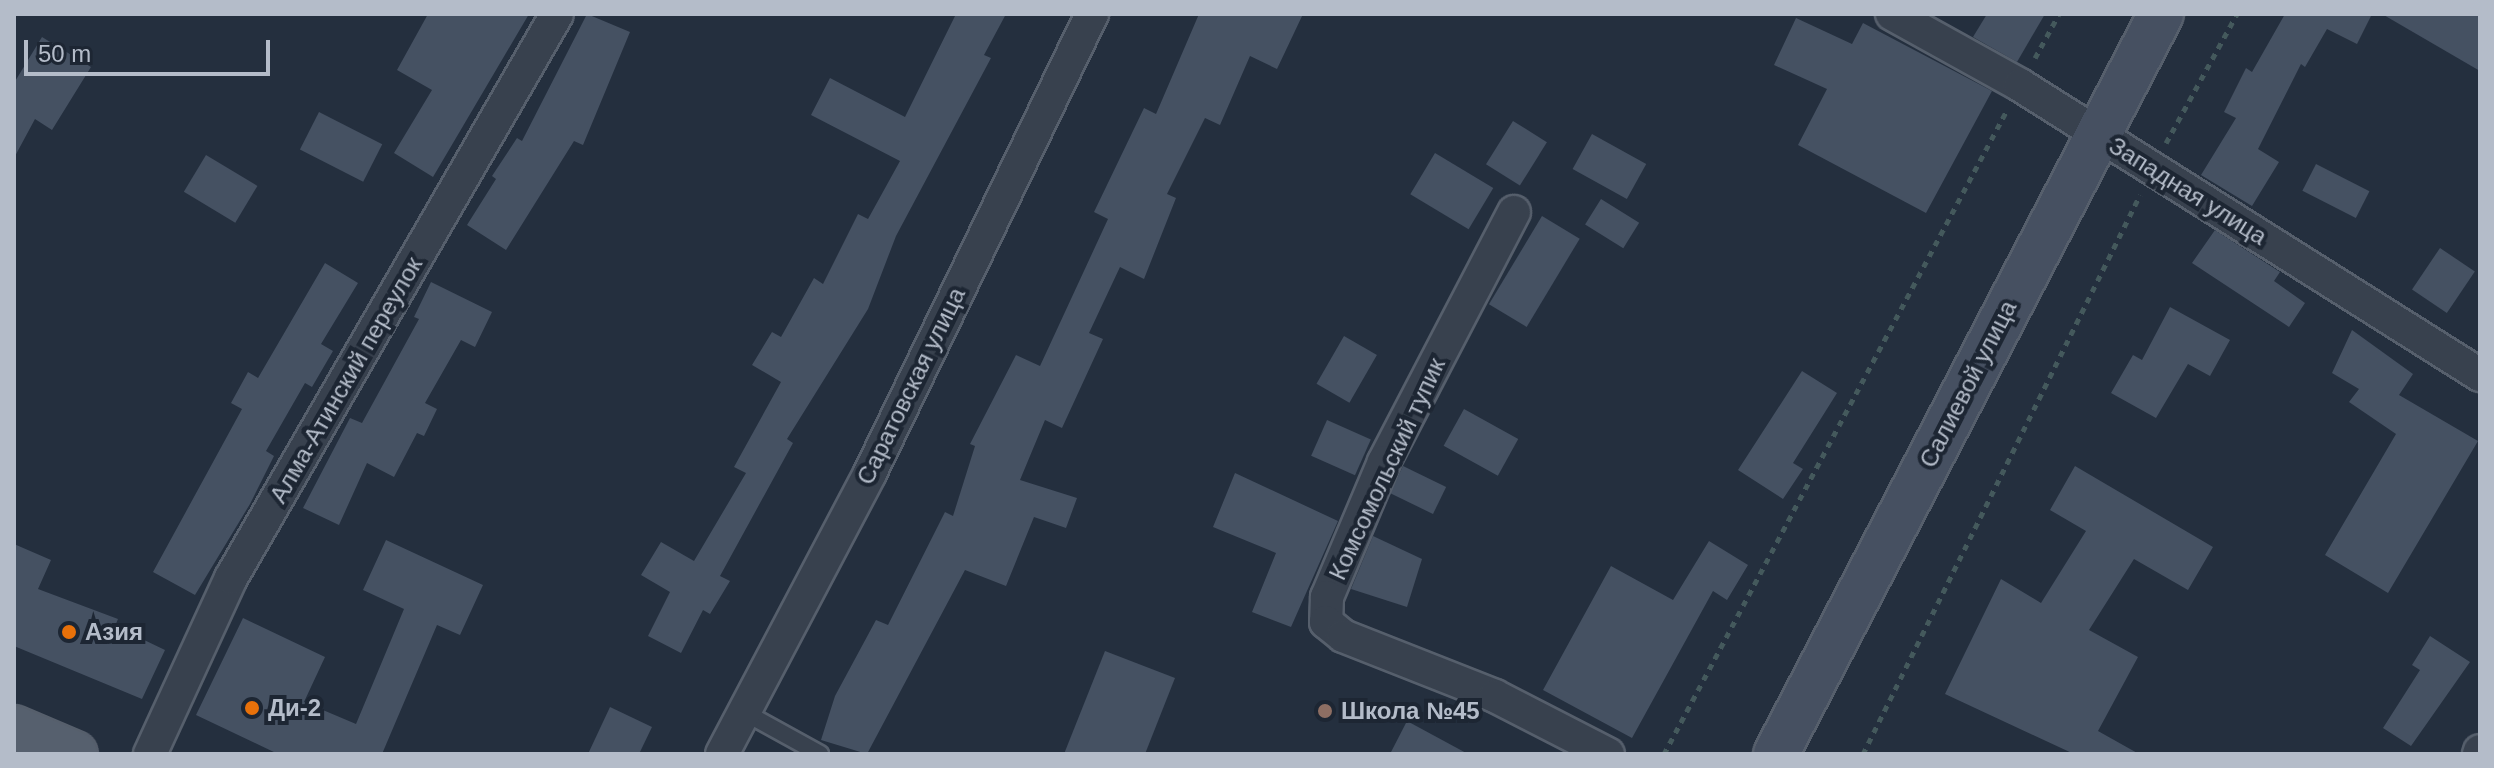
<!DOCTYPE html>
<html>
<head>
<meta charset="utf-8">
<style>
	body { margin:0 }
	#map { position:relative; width:2494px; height:768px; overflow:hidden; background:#242f3e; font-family:Arial,sans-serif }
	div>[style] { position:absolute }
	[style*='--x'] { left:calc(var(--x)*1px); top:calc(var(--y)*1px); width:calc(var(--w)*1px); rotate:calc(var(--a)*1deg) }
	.building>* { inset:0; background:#455162; transform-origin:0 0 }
	.path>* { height:5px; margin-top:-2.5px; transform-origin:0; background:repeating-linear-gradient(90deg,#44595c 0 6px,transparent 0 12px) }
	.roads { filter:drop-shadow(2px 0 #565f6c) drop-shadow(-2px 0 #565f6c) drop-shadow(0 2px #565f6c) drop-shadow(0 -2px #565f6c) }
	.service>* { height:16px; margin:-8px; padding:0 8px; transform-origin:8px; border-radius:8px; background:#38414e }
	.minor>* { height:32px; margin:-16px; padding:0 16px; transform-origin:16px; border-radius:16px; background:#38414e }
	.secondary>* { height:44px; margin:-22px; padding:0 22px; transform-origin:22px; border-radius:22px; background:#465061 }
	.primary>* { height:44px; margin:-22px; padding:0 22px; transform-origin:22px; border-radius:22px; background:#56606e }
	.dots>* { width:22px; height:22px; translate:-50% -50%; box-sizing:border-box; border:4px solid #1d2633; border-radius:50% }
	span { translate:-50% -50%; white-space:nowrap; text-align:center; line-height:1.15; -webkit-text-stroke:8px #1d2633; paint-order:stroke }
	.street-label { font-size:24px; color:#b4bcc9 }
	.poi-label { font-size:24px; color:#b4bcc9; font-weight:700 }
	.left { translate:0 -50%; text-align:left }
	.frame { position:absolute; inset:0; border:16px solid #b4bcc9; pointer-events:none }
	.scale { position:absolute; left:24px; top:40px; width:246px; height:36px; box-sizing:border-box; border:4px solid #b4bcc9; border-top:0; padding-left:10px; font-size:24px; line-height:28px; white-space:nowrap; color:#b4bcc9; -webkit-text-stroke:6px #1d2633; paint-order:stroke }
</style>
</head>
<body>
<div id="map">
	<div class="building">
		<div style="clip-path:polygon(428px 14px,529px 14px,433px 177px,394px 153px,432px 90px,397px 70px)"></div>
		<div style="clip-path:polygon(587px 14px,630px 32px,583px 145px,574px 141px,506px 250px,467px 225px,496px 179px,492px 176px,517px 138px,522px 141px)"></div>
		<div style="clip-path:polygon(956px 14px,1006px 14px,984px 55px,991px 58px,896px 236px,868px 309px,787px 439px,793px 443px,720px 576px,730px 581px,710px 614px,703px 610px,681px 653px,648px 636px,670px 592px,641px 575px,661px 542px,694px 561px,746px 473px,734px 467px,781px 382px,752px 365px,772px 332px,781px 337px,814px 278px,823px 284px,858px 214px,868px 219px,900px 161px,811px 115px,830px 78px,905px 117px)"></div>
		<div style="clip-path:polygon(1199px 14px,1303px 14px,1277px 69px,1250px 56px,1220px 125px,1205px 118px,1167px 194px,1176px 198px,1144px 279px,1120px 267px,1089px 333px,1103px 339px,1062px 428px,1045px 420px,1020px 480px,1077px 498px,1066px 528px,1034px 517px,1006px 586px,965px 570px,867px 754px,821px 740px,835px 696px,876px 620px,888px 625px,945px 512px,953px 516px,975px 446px,970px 444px,1016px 355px,1040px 366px,1108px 219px,1094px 212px,1144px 108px,1156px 114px)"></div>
		<div style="clip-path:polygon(1987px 14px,2045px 14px,2017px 62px,1973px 37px)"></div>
		<div style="clip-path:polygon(2285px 14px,2372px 14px,2357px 44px,2327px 29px,2305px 67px,2301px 64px,2258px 149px,2279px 162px,2252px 206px,2201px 175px,2236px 118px,2224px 112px,2246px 68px,2252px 72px)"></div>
		<div style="clip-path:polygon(2382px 14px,2480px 14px,2480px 71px)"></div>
		<div style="clip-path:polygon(1796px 18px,1852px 44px,1863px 23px,1992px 91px,1926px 213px,1798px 145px,1827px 89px,1774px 65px)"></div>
		<div style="clip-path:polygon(42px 37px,91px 67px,52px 130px,35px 119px,14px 158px,14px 83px)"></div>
		<div style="left:319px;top:112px;width:71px;height:42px;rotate:27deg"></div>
		<div style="left:1513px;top:121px;width:40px;height:51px;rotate:32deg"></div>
		<div style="left:1592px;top:134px;width:62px;height:40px;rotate:29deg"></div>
		<div style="left:1435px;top:153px;width:68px;height:48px;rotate:31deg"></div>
		<div style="left:206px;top:155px;width:60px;height:43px;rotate:31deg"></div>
		<div style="left:2316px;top:164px;width:60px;height:30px;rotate:27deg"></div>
		<div style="left:1601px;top:199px;width:45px;height:30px;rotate:32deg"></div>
		<div style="left:1542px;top:216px;width:44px;height:103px;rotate:31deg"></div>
		<div style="clip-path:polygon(2215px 230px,2280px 272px,2274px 281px,2305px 303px,2289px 327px,2192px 263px)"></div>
		<div style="left:2440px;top:248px;width:42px;height:50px;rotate:34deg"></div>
		<div style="clip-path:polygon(325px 263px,358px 283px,321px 344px,333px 351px,312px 387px,305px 383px,266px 451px,274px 456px,250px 504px,195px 595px,153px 572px,242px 409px,231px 403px,248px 372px,258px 378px)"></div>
		<div style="clip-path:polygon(431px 282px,492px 312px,475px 347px,461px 340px,425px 403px,437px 409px,424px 436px,417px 433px,394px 477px,367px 463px,339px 525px,303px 508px,350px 418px,362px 423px,419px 319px,414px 317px)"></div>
		<div style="clip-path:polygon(2170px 307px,2230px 340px,2210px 376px,2188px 364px,2156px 418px,2111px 393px,2133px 355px,2142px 360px)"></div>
		<div style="clip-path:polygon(2352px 330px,2413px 374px,2399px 395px,2478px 441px,2388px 593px,2325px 555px,2396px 434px,2349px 402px,2359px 389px,2332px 373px)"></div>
		<div style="left:1344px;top:336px;width:38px;height:55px;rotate:30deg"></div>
		<div style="clip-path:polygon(1802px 371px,1837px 393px,1793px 463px,1803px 469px,1783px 499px,1738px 470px)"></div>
		<div style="left:1464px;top:409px;width:62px;height:42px;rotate:29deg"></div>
		<div style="left:1327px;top:420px;width:48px;height:39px;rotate:24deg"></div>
		<div style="left:1403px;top:466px;width:48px;height:30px;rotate:26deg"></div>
		<div style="clip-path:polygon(2075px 466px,2213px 547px,2188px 590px,2134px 559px,2089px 630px,2138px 657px,2098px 731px,2139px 754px,2074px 754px,1945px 694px,2001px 579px,2041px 603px,2086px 531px,2050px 510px)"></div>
		<div style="clip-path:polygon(1235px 473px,1338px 521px,1291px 627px,1252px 612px,1276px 553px,1213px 527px)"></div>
		<div style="clip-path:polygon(1373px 536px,1422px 559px,1407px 607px,1351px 589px)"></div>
		<div style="clip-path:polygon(386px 540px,483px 585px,460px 635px,437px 625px,382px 754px,278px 754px,196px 715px,243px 618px,325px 657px,304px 702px,356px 724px,404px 609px,363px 590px)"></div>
		<div style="clip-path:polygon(1709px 541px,1748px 565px,1727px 600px,1713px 591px,1632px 738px,1543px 690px,1611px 566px,1673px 600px)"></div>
		<div style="clip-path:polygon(14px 544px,51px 560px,38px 589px,118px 619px,115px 626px,165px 650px,142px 699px,14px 646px)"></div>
		<div style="clip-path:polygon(2430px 636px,2470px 662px,2411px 746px,2383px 728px,2420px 670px,2412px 665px)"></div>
		<div style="clip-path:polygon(1105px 651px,1175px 678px,1145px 754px,1064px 754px)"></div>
		<div style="clip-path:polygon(610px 707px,652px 727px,639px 754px,588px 754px)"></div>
		<div style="clip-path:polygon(1407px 721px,1468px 754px,1390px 754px)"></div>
	</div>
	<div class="path">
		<div style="--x:2035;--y:58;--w:50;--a:-61.4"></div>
		<div style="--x:2166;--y:143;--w:147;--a:-61.2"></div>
		<div style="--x:1664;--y:754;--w:727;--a:-61.96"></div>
		<div style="--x:1863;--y:754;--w:624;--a:-63.64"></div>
	</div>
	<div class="roads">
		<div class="service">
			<div style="--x:744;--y:712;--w:87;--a:28.9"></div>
		</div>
		<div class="minor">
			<div style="--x:1892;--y:14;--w:146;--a:29"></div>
			<div style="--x:2020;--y:85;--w:544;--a:32.23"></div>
			<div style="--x:1514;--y:212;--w:282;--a:117.5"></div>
			<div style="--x:1384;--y:462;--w:147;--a:112.9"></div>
			<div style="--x:1327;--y:597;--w:25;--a:92"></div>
			<div style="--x:1326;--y:622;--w:22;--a:39"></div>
			<div style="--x:1343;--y:636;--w:163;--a:21.5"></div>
			<div style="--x:1495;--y:696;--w:127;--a:27.2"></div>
			<div style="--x:150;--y:754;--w:194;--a:-65.3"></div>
			<div style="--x:231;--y:578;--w:651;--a:-59.97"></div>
			<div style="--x:722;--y:754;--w:318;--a:-62.2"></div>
			<div style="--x:870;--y:473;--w:510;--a:-64.19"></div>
			<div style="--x:2479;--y:754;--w:3;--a:-72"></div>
		</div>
		<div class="secondary">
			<div style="--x:1776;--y:754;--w:834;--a:-62.51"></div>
		</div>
		<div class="primary">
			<div style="--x:14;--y:728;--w:66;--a:23.1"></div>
		</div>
	</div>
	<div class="dots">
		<div style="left:69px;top:632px;background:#e8710a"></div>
		<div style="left:252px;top:708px;background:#e8710a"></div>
		<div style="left:1325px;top:711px;background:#8d6e63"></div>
	</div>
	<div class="street-label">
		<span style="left:2188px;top:191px;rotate:32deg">Западная улица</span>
		<span style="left:346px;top:380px;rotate:-60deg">Алма-Атинский переулок</span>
		<span style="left:1968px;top:384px;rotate:-63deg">Салиевой улица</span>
		<span style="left:911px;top:386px;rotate:-64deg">Саратовская улица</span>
		<span style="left:1387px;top:469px;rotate:-65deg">Комсомольский тупик</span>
	</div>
	<div class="poi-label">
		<span class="left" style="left:85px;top:632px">Азия</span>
		<span class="left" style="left:268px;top:708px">Ди-2</span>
		<span class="left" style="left:1341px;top:711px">Школа №45</span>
	</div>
	<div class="frame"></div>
	<div class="scale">50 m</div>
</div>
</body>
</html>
